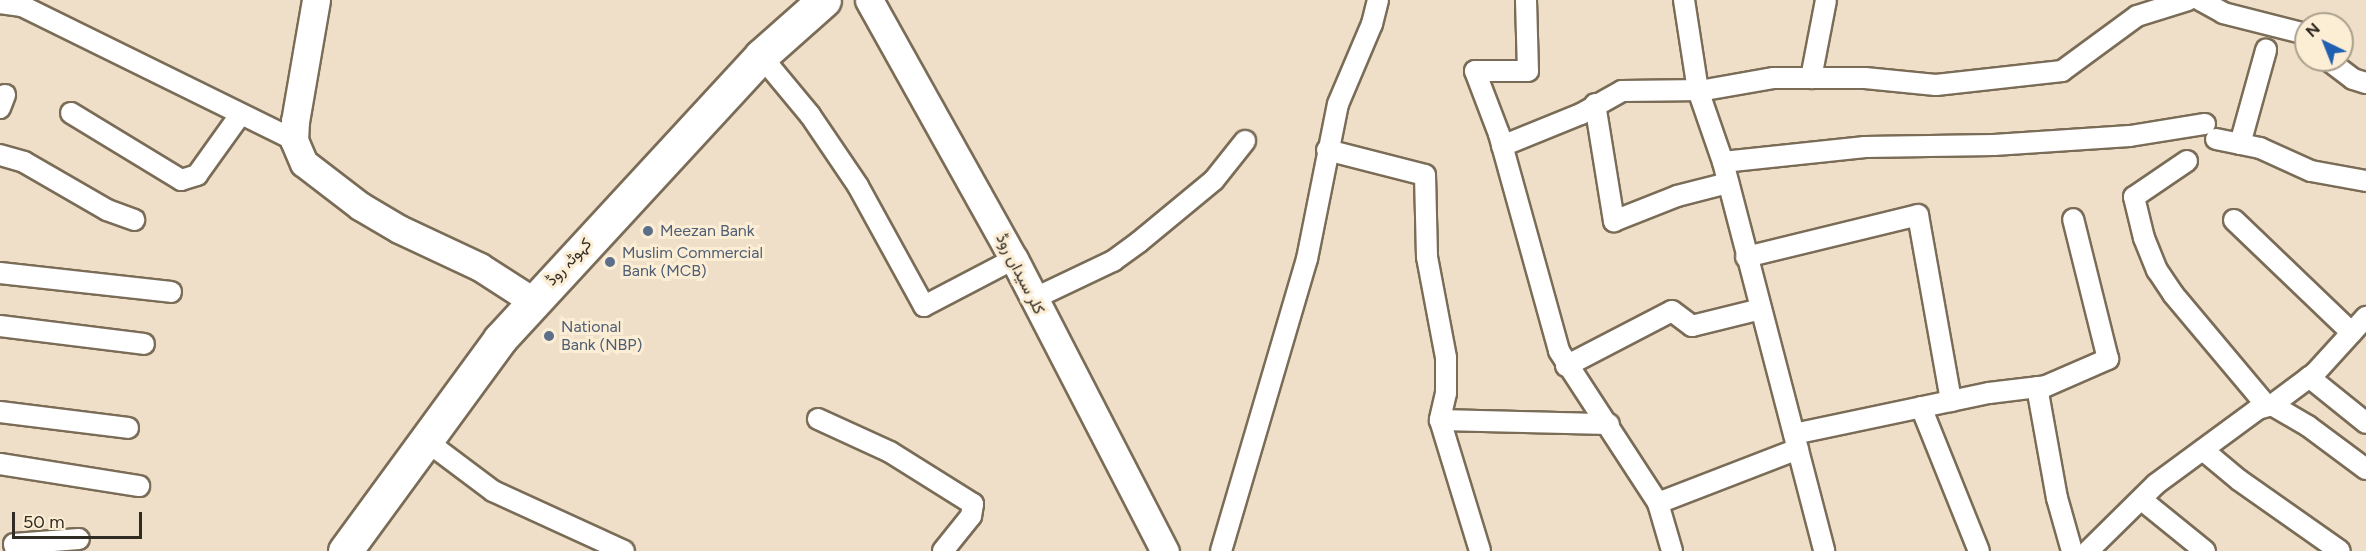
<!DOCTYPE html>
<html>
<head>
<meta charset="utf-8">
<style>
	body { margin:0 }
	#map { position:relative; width:2366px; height:551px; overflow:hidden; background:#efdfc8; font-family:Figtree,Vazirmatn,sans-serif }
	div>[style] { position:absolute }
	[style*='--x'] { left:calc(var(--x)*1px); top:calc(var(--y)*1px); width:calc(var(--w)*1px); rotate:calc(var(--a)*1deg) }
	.roads { filter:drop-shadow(2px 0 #7a6c57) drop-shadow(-2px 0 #7a6c57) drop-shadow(0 2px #7a6c57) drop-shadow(0 -2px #7a6c57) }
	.street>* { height:20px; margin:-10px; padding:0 10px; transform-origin:10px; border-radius:10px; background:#fff }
	.secondary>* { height:27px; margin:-13.5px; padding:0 13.5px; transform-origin:13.5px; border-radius:13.5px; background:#fff }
	.highway>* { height:33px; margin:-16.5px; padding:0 16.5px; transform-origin:16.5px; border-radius:16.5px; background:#fff }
	.dots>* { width:16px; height:16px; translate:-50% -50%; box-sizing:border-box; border:3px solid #fcedd5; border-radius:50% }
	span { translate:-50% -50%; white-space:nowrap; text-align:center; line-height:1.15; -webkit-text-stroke:6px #fcedd5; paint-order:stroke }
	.service-label { font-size:16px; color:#4e5e75 }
	.left { translate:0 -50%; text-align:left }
	.street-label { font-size:16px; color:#312c23 }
	.north { position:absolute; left:2294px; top:12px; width:60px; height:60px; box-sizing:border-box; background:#fcedd5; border:2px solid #aba08e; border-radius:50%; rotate:317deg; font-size:16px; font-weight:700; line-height:24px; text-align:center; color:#312c23 }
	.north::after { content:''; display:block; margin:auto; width:21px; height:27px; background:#2160b1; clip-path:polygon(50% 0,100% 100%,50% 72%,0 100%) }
	.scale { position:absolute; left:12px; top:512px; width:130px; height:27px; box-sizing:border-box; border:3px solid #312c23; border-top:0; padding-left:8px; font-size:18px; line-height:21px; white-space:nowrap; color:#312c23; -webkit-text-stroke:4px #fcedd5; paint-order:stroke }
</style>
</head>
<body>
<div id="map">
	<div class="roads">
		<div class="street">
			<div style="--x:1526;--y:0;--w:71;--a:88.4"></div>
			<div style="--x:1528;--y:71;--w:53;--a:180"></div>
			<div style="--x:1475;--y:71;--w:67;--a:69.1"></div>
			<div style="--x:1499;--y:134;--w:225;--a:74.5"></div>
			<div style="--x:1559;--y:351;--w:181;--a:56.9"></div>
			<div style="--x:1658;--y:503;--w:50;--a:73.7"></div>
			<div style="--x:1684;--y:0;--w:91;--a:81.2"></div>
			<div style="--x:1698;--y:90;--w:76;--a:70.9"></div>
			<div style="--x:1723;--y:162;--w:402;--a:75.4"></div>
			<div style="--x:2200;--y:0;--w:26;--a:29"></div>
			<div style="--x:2223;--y:13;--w:86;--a:14.2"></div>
			<div style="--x:0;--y:3;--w:22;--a:8"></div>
			<div style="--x:22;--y:6;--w:303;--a:26.2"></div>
			<div style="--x:761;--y:56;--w:77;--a:50.3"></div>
			<div style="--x:810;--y:115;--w:86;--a:55.9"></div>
			<div style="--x:858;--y:186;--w:137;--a:61.2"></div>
			<div style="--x:924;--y:306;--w:102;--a:-27.6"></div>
			<div style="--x:2328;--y:60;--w:31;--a:37"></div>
			<div style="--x:2353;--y:79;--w:14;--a:17"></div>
			<div style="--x:1811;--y:78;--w:79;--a:-79.1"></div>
			<div style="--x:1595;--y:104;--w:119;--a:80.8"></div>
			<div style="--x:1614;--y:221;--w:68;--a:-21.6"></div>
			<div style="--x:1677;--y:196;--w:53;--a:-14.3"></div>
			<div style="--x:0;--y:108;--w:14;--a:-69"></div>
			<div style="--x:71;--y:113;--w:129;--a:31.3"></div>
			<div style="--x:181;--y:180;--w:17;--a:-17"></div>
			<div style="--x:197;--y:175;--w:74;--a:-54.4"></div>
			<div style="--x:2216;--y:139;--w:45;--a:11.6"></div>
			<div style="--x:2260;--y:148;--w:56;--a:24.3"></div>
			<div style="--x:2311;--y:171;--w:56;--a:10.3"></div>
			<div style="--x:2240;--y:144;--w:98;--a:-74.5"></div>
			<div style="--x:1502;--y:146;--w:85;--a:-22.1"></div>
			<div style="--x:1581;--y:114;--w:47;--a:-29.3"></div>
			<div style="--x:1622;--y:91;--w:83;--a:-0.7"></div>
			<div style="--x:1705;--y:90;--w:70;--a:-9.9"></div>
			<div style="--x:1774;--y:78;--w:91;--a:0"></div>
			<div style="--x:1865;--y:78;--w:71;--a:5.6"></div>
			<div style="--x:1936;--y:85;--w:127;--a:-6.3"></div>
			<div style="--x:2062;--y:71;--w:93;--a:-36.3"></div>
			<div style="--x:2137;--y:16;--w:53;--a:-17.4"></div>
			<div style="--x:1327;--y:150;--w:101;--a:14.3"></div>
			<div style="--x:1425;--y:175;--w:82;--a:88.6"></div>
			<div style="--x:1427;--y:257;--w:103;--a:79.3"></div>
			<div style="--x:1446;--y:358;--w:35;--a:90"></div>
			<div style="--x:1446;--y:393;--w:28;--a:103"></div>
			<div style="--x:1440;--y:420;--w:137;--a:73"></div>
			<div style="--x:0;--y:155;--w:25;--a:16"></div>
			<div style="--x:24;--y:162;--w:96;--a:30"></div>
			<div style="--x:107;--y:210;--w:29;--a:20"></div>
			<div style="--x:2187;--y:161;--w:64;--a:145.8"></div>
			<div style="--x:2134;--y:197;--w:42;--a:76.3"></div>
			<div style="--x:2144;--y:238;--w:35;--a:68"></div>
			<div style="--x:2157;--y:270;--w:29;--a:56"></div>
			<div style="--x:2173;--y:294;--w:146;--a:50"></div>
			<div style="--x:1723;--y:162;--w:143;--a:-6"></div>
			<div style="--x:1865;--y:147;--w:129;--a:-0.9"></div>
			<div style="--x:1994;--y:145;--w:136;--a:-3.8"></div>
			<div style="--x:2130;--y:136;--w:76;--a:-9.1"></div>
			<div style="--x:2234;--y:220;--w:163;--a:43.8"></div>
			<div style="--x:1746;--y:257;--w:177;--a:-13.7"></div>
			<div style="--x:1918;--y:215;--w:189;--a:79.9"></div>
			<div style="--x:0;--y:273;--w:172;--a:6.3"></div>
			<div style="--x:1033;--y:299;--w:89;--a:-25.4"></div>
			<div style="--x:1113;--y:261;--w:32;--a:-36"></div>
			<div style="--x:1139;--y:242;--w:97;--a:-39.6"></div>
			<div style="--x:1214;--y:180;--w:50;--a:-51.5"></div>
			<div style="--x:0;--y:326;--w:145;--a:7.1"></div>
			<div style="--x:1566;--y:366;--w:119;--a:-27.4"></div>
			<div style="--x:1672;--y:311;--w:25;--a:37"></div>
			<div style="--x:1692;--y:326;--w:71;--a:-13.8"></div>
			<div style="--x:2309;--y:377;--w:73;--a:38.9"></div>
			<div style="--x:2037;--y:387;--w:113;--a:79.8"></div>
			<div style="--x:2057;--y:498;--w:55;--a:74.2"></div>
			<div style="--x:2272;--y:405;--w:42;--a:30.3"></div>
			<div style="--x:2308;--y:426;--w:72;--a:36.6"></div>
			<div style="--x:1921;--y:407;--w:155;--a:68.1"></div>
			<div style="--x:0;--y:412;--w:129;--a:7.1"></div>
			<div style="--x:818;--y:419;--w:79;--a:24.6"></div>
			<div style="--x:890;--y:452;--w:98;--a:32.1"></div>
			<div style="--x:973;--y:504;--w:12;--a:99"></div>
			<div style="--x:971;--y:516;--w:45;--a:128.7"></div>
			<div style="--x:1440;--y:420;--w:169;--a:1.4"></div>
			<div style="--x:1794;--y:434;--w:199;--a:-11.9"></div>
			<div style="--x:1989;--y:393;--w:57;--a:-7"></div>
			<div style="--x:2046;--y:386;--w:68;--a:-23.5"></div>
			<div style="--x:2108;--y:359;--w:144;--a:-104"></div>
			<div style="--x:425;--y:440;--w:85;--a:36.9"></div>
			<div style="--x:493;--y:491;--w:144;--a:24.6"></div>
			<div style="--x:2203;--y:450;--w:47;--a:39.8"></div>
			<div style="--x:2239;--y:480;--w:123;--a:35.1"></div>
			<div style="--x:0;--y:464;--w:141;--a:9"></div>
			<div style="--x:2142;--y:500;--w:81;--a:39"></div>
			<div style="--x:1658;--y:503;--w:150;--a:-21.1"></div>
			<div style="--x:16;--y:551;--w:7;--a:-106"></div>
			<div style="--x:14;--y:544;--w:65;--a:-4.4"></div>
			<div style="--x:1221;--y:551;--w:304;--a:-73.6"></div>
			<div style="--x:1307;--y:259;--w:158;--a:-78.7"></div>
			<div style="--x:1338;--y:104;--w:87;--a:-67"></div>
			<div style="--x:1372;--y:24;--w:25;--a:-76"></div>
			<div style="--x:2088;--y:551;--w:95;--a:-44.6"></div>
			<div style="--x:2156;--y:484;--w:127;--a:-36.3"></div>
			<div style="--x:2258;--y:409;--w:15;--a:-16"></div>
			<div style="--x:2272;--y:405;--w:54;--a:-36.7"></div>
			<div style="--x:2315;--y:373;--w:76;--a:-47.7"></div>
		</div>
		<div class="secondary">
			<div style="--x:316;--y:0;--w:123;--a:99.8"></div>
			<div style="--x:295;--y:121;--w:19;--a:93"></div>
			<div style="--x:294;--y:140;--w:25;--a:67"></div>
			<div style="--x:304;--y:163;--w:71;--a:37.5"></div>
			<div style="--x:360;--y:206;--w:45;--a:30.5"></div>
			<div style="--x:399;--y:229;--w:89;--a:25.1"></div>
			<div style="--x:480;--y:267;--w:63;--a:32.7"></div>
			<div style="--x:869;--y:0;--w:297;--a:60.8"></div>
			<div style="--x:1014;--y:259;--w:329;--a:62.7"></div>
		</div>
		<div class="highway">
			<div style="--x:345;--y:551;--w:263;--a:-53.8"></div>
			<div style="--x:500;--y:339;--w:385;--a:-47.3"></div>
			<div style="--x:761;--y:56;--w:84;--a:-41.6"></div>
		</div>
	</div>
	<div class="dots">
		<div style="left:648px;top:231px;background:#5c6f8a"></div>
		<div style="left:610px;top:262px;background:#5c6f8a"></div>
		<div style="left:549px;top:336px;background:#5c6f8a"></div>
	</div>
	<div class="service-label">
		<span class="left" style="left:660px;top:231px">Meezan Bank</span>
		<span class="left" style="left:622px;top:262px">Muslim Commercial<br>Bank (MCB)</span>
		<span class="left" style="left:561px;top:336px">National<br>Bank (NBP)</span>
	</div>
	<div class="street-label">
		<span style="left:569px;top:262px;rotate:-47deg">کہوٹہ روڈ</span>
		<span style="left:1020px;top:274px;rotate:63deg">کلر سیداں روڈ</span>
	</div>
	<div class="north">N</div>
	<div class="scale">50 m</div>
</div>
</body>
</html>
